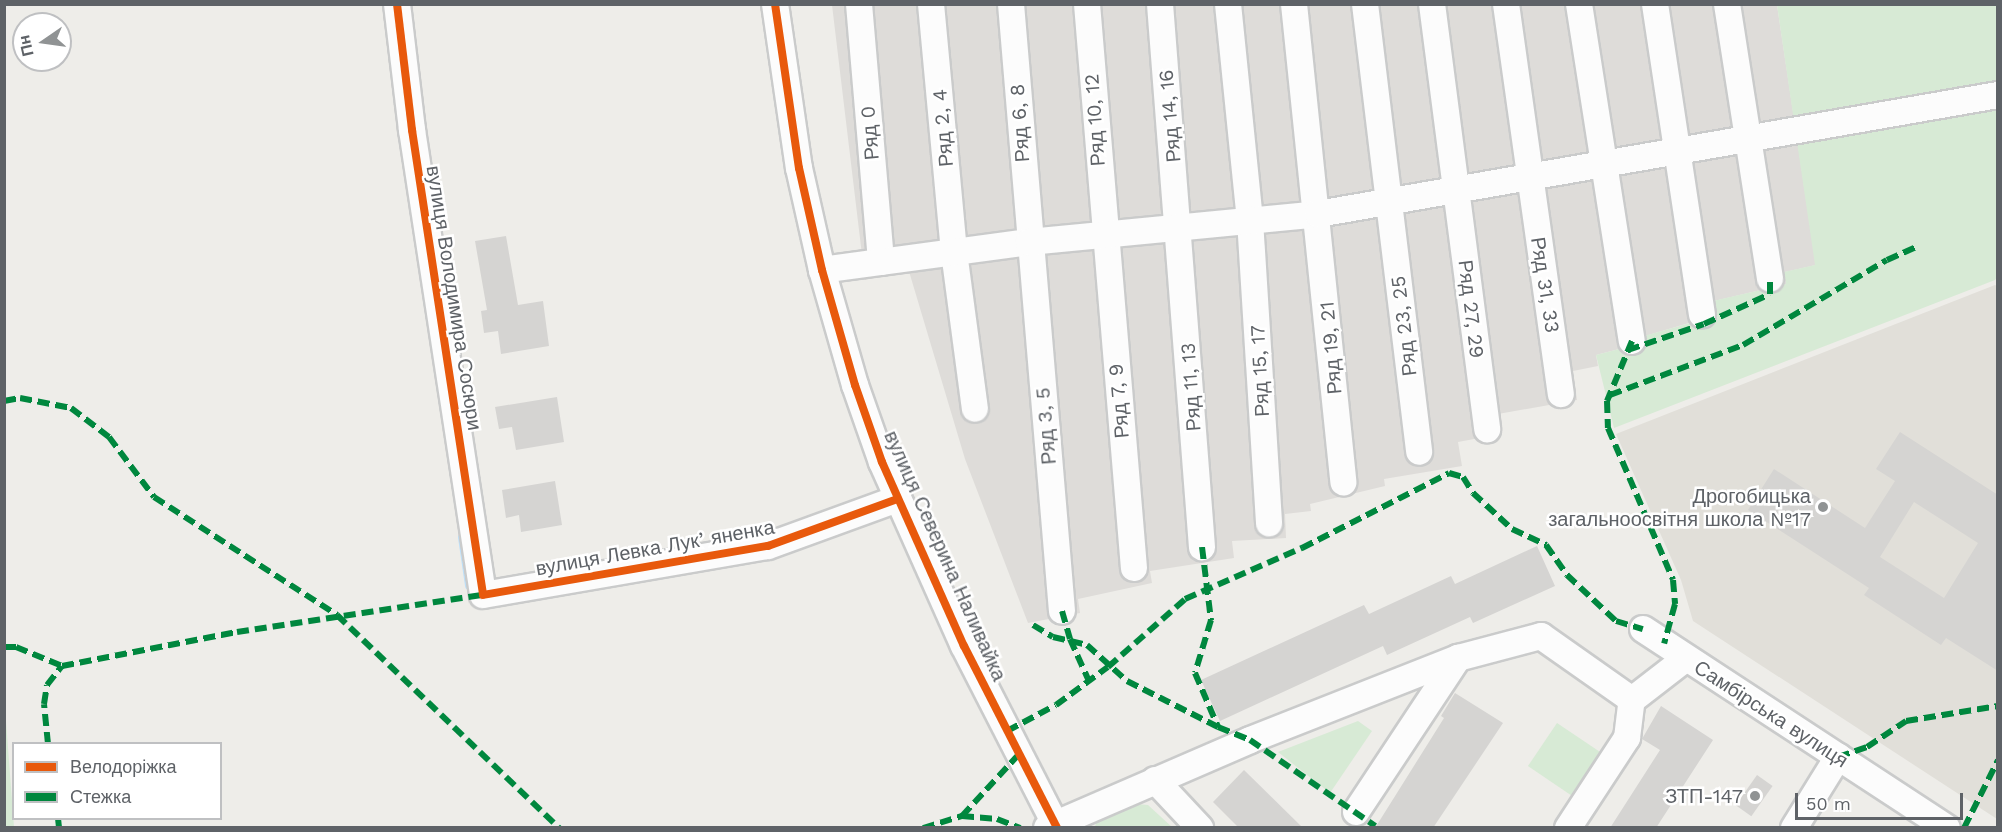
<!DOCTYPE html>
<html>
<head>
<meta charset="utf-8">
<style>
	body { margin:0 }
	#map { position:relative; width:2002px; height:832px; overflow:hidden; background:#eeede9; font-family:"Work Sans",sans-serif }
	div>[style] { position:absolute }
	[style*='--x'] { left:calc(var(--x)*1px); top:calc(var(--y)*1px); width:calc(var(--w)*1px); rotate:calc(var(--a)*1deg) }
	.industrial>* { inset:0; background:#dedcd9 }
	.education>* { inset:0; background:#e1dfd9 }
	.green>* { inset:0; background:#d7ead5; transform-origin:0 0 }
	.stream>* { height:7px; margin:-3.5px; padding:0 3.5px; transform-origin:3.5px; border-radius:3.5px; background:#bddff8 }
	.building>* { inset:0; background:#d5d4d2; transform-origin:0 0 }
	.roads { filter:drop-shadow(2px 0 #cacbcb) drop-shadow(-2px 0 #cacbcb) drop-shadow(0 2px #cacbcb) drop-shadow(0 -2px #cacbcb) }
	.minor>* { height:26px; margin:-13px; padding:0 13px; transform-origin:13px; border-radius:13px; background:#fcfcfc }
	.quiet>* { height:6px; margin-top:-3px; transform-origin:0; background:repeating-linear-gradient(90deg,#00873e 0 12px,transparent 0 18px) }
	.cycleway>* { height:8px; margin:-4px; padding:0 4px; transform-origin:4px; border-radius:4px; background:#e8590c }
	.dots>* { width:16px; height:16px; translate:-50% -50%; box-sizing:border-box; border:3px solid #fff; border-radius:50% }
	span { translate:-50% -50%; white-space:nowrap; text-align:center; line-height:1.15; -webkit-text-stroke:5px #fff; paint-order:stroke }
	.street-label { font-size:20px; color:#5e6267 }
	.poi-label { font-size:20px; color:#5e6267 }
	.right { translate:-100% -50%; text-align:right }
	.frame { position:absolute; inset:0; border:6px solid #5e6267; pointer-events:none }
	.legend { position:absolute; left:12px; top:742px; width:210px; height:78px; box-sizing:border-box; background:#fff; border:2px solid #bfc0c2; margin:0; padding:8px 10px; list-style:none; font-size:18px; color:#5e6267 }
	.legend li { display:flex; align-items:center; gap:12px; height:30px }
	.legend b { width:30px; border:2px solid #bfc0c2 }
	.north { position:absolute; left:12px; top:12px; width:60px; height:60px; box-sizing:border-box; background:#fff; border:2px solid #bfc0c2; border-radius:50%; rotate:257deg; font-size:16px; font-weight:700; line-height:24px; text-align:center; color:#5e6267 }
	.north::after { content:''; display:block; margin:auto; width:21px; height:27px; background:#909394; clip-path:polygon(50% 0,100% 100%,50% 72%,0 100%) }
	.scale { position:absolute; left:1795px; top:793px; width:168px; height:27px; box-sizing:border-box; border:3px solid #5e6267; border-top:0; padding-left:8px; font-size:18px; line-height:21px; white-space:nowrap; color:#5e6267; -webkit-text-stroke:4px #fff; paint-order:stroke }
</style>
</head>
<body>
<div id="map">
	<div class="industrial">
		<div style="clip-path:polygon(832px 5px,1777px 5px,1816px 265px,1785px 272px,1786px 284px,1714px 301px,1716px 315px,1645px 336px,1646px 342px,1596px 355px,1598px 366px,1573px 371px,1577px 400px,1498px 414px,1501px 434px,1458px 442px,1462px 466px,1384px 479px,1385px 486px,1310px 504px,1311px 511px,1285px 514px,1286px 538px,1232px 541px,1234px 558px,1150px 571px,1152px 583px,1078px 599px,1080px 613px,1028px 623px,965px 459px,908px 268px,865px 280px)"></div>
	</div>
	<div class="education">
		<div style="clip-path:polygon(1995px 285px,1997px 286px,1997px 819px,1693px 621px,1681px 580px,1616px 434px)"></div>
	</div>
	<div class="green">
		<div style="clip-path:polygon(1777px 5px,1997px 5px,1998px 275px,1995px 280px,1614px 428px,1596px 355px,1646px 342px,1644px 336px,1715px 316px,1713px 301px,1786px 284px,1784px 272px,1815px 265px)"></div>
		<div style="clip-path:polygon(5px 708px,14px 827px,5px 827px)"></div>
		<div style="clip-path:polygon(1358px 721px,1372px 731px,1330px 793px,1278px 752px)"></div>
		<div style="left:1557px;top:723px;width:52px;height:52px;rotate:34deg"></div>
		<div style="clip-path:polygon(1137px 804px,1148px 805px,1172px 827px,1095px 827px,1096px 823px)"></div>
	</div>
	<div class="stream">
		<div style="--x:461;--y:537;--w:49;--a:81.7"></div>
	</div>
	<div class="building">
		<div style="clip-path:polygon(506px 236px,518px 305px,543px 301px,549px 346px,501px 354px,498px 331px,484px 333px,481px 311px,487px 310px,475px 241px)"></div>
		<div style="clip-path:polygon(557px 397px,564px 442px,516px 450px,512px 427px,499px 429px,495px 407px)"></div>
		<div style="clip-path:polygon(evenodd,1900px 432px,1998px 495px,1998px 671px,1946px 638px,1941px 645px,1864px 595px,1869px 588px,1748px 510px,1774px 469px,1865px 528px,1895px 481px,1876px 469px,1900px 432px,1914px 502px,1978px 543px,1944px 598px,1880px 557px,1914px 502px)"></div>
		<div style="clip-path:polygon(555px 481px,562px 525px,521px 532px,519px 515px,506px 518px,502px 490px)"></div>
		<div style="clip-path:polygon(1537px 546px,1555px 586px,1473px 623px,1470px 617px,1387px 655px,1383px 646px,1220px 721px,1201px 680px,1364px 605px,1369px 614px,1451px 576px,1455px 584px)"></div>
		<div style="clip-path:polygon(1455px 693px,1503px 723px,1433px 828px,1375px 828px,1444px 718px,1441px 716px)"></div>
		<div style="clip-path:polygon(1661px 706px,1713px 740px,1656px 828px,1610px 828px,1660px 750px,1642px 739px)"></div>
		<div style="clip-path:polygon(1244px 770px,1303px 828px,1239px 828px,1213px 802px)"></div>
		<div style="left:1757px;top:775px;width:19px;height:37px;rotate:35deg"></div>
	</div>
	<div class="roads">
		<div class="minor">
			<div style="--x:397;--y:4;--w:127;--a:83.2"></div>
			<div style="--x:412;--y:130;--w:470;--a:81.3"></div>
			<div style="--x:483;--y:595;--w:289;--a:-9.8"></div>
			<div style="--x:768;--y:546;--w:137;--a:-20"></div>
			<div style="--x:775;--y:4;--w:166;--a:81.7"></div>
			<div style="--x:799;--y:168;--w:105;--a:77.3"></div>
			<div style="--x:822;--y:270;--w:120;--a:74"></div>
			<div style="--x:855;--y:385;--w:82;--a:70.7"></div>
			<div style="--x:882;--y:462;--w:201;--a:66"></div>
			<div style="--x:964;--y:646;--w:204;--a:62.9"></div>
			<div style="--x:859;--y:4;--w:259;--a:85.1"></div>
			<div style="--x:931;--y:4;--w:249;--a:84.7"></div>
			<div style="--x:954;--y:252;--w:158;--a:82.4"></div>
			<div style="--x:1011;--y:4;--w:609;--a:85.2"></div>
			<div style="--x:1087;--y:4;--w:566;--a:85.24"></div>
			<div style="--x:1160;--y:4;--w:545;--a:85.58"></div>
			<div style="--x:1228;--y:4;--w:217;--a:84.2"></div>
			<div style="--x:1250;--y:220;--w:304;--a:86.4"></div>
			<div style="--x:1294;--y:4;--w:481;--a:84.1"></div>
			<div style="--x:1365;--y:4;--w:451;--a:83.1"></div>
			<div style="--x:1432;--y:4;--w:429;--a:82.6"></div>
			<div style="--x:1506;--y:4;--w:394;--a:82"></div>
			<div style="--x:1579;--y:4;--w:341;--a:81.1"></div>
			<div style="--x:1655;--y:4;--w:314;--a:81.4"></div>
			<div style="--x:1727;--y:4;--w:278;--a:81.1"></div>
			<div style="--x:822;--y:270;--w:209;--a:-7.7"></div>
			<div style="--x:1029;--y:242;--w:290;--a:-5.5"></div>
			<div style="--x:1318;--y:214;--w:690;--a:-9.93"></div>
			<div style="--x:1643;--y:629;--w:363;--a:33.2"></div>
			<div style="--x:1155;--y:780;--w:66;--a:46.8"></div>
			<div style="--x:1356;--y:812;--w:185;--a:-56.5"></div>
			<div style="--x:1047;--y:828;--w:221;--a:-23.4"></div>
			<div style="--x:1250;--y:740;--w:224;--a:-21.5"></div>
			<div style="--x:1458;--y:658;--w:86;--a:-14.8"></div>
			<div style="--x:1541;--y:636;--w:111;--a:35.1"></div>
			<div style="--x:1568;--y:828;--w:108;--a:-56.8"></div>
			<div style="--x:1627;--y:738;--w:38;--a:-83"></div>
			<div style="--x:1632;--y:700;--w:67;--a:-37.7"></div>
			<div style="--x:1794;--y:828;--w:84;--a:-58.2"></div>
		</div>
	</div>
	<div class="quiet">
		<div style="--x:1632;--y:341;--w:65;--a:112.6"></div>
		<div style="--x:1607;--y:401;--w:27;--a:88"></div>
		<div style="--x:1608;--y:428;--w:165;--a:66.8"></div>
		<div style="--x:1673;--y:580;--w:24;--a:85"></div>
		<div style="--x:1675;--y:604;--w:41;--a:105.4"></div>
		<div style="--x:1628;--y:350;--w:80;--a:-18.9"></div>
		<div style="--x:1704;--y:324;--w:72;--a:-24.4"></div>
		<div style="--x:1770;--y:294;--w:15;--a:-90"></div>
		<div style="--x:1610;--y:395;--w:142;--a:-20.6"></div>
		<div style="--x:1743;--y:345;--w:167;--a:-30.6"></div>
		<div style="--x:1887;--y:260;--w:35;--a:-24"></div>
		<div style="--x:4;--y:401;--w:16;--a:-11"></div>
		<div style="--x:20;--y:398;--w:52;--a:11.1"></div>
		<div style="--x:71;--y:408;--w:48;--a:37.3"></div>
		<div style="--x:109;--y:437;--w:75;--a:53.1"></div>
		<div style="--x:154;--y:497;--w:218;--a:32.8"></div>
		<div style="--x:337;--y:615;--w:308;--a:43.8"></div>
		<div style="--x:1202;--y:547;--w:74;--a:83"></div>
		<div style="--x:1211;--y:620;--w:55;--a:106.8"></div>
		<div style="--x:1195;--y:673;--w:59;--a:66.9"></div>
		<div style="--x:1062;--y:611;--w:29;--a:74"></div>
		<div style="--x:1070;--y:639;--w:46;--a:65.7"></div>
		<div style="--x:1033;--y:625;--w:23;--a:31"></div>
		<div style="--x:1053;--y:637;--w:35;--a:13"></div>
		<div style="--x:1087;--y:645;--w:54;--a:42"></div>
		<div style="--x:1127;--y:681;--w:102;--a:26.8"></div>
		<div style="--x:1218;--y:727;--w:35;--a:22"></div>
		<div style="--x:1250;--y:740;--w:152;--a:34.5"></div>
		<div style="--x:4;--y:647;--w:12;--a:0"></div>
		<div style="--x:16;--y:647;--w:50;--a:22.4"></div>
		<div style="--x:1007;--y:731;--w:55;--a:-28"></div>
		<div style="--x:1056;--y:705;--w:64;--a:-36.2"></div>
		<div style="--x:1108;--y:667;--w:103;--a:-41.4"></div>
		<div style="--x:1185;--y:599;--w:128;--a:-23.6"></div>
		<div style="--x:1302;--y:548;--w:165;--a:-27"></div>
		<div style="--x:1449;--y:473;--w:15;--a:16"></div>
		<div style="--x:1463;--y:477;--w:19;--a:58"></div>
		<div style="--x:1473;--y:493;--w:53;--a:42.7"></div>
		<div style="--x:1512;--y:529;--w:38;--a:25"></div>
		<div style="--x:1546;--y:545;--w:37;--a:55"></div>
		<div style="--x:1567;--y:575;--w:67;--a:43.2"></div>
		<div style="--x:1616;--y:621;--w:28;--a:17"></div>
		<div style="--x:48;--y:744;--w:40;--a:-95.7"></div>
		<div style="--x:44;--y:704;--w:19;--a:-81"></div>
		<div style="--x:47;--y:685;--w:24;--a:-52"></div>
		<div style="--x:62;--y:666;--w:178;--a:-11"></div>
		<div style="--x:237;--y:632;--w:249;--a:-8.6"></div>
		<div style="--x:1838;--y:757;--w:31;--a:-19"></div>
		<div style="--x:1867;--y:747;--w:47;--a:-33.7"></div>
		<div style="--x:1906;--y:721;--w:93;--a:-9.3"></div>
		<div style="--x:962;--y:816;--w:35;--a:5"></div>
		<div style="--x:997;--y:819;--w:25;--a:21"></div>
		<div style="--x:58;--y:818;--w:10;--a:84"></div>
		<div style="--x:923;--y:828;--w:41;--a:-17.1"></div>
		<div style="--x:962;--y:816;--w:84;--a:-47.4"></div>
		<div style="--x:1964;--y:828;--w:76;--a:-63.4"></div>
	</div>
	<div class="cycleway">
		<div style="--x:397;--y:4;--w:127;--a:83.2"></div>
		<div style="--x:412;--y:130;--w:470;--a:81.3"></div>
		<div style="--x:483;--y:595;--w:289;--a:-9.8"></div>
		<div style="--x:768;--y:546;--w:137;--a:-20"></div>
		<div style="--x:775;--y:4;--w:166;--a:81.7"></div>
		<div style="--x:799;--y:168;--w:105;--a:77.3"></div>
		<div style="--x:822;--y:270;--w:120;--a:74"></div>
		<div style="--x:855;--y:385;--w:82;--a:70.7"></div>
		<div style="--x:882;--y:462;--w:201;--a:66"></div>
		<div style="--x:964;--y:646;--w:204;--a:62.9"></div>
	</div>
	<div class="dots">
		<div style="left:1823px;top:507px;background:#909394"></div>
		<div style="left:1755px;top:796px;background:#909394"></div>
	</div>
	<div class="street-label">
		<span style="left:1170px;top:116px;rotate:-95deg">Ряд 14, 16</span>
		<span style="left:1095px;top:120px;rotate:-94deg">Ряд 10, 12</span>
		<span style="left:1020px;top:123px;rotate:-94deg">Ряд 6, 8</span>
		<span style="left:943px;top:128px;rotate:-95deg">Ряд 2, 4</span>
		<span style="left:870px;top:133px;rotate:-95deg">Ряд 0</span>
		<span style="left:1545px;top:285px;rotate:81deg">Ряд 31, 33</span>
		<span style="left:454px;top:298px;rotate:81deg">вулиця Володимира Сосюри</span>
		<span style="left:1471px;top:309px;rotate:83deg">Ряд 27, 29</span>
		<span style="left:1404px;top:326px;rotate:-97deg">Ряд 23, 25</span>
		<span style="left:1331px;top:348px;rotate:-95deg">Ряд 19, 21</span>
		<span style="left:1260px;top:371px;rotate:-93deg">Ряд 15, 17</span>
		<span style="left:1191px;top:387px;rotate:-94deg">Ряд 11, 13</span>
		<span style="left:1119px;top:401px;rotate:-95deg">Ряд 7, 9</span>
		<span style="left:1046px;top:426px;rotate:-95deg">Ряд 3, 5</span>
		<span style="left:655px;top:548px;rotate:-10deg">вулиця Левка Лукʼяненка</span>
		<span style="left:945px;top:556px;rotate:66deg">вулиця Северина Наливайка</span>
		<span style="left:1771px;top:714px;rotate:33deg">Самбірська вулиця</span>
	</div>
	<div class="poi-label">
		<span class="right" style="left:1811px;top:508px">Дрогобицька<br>загальноосвітня школа №17</span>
		<span class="right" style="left:1743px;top:796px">ЗТП-147</span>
	</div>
	<div class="frame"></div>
	<ul class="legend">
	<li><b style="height:8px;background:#e8590c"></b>Велодоріжка</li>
	<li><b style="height:8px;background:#00873e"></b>Стежка</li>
	</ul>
	<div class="north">Пн</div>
	<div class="scale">50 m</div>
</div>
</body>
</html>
